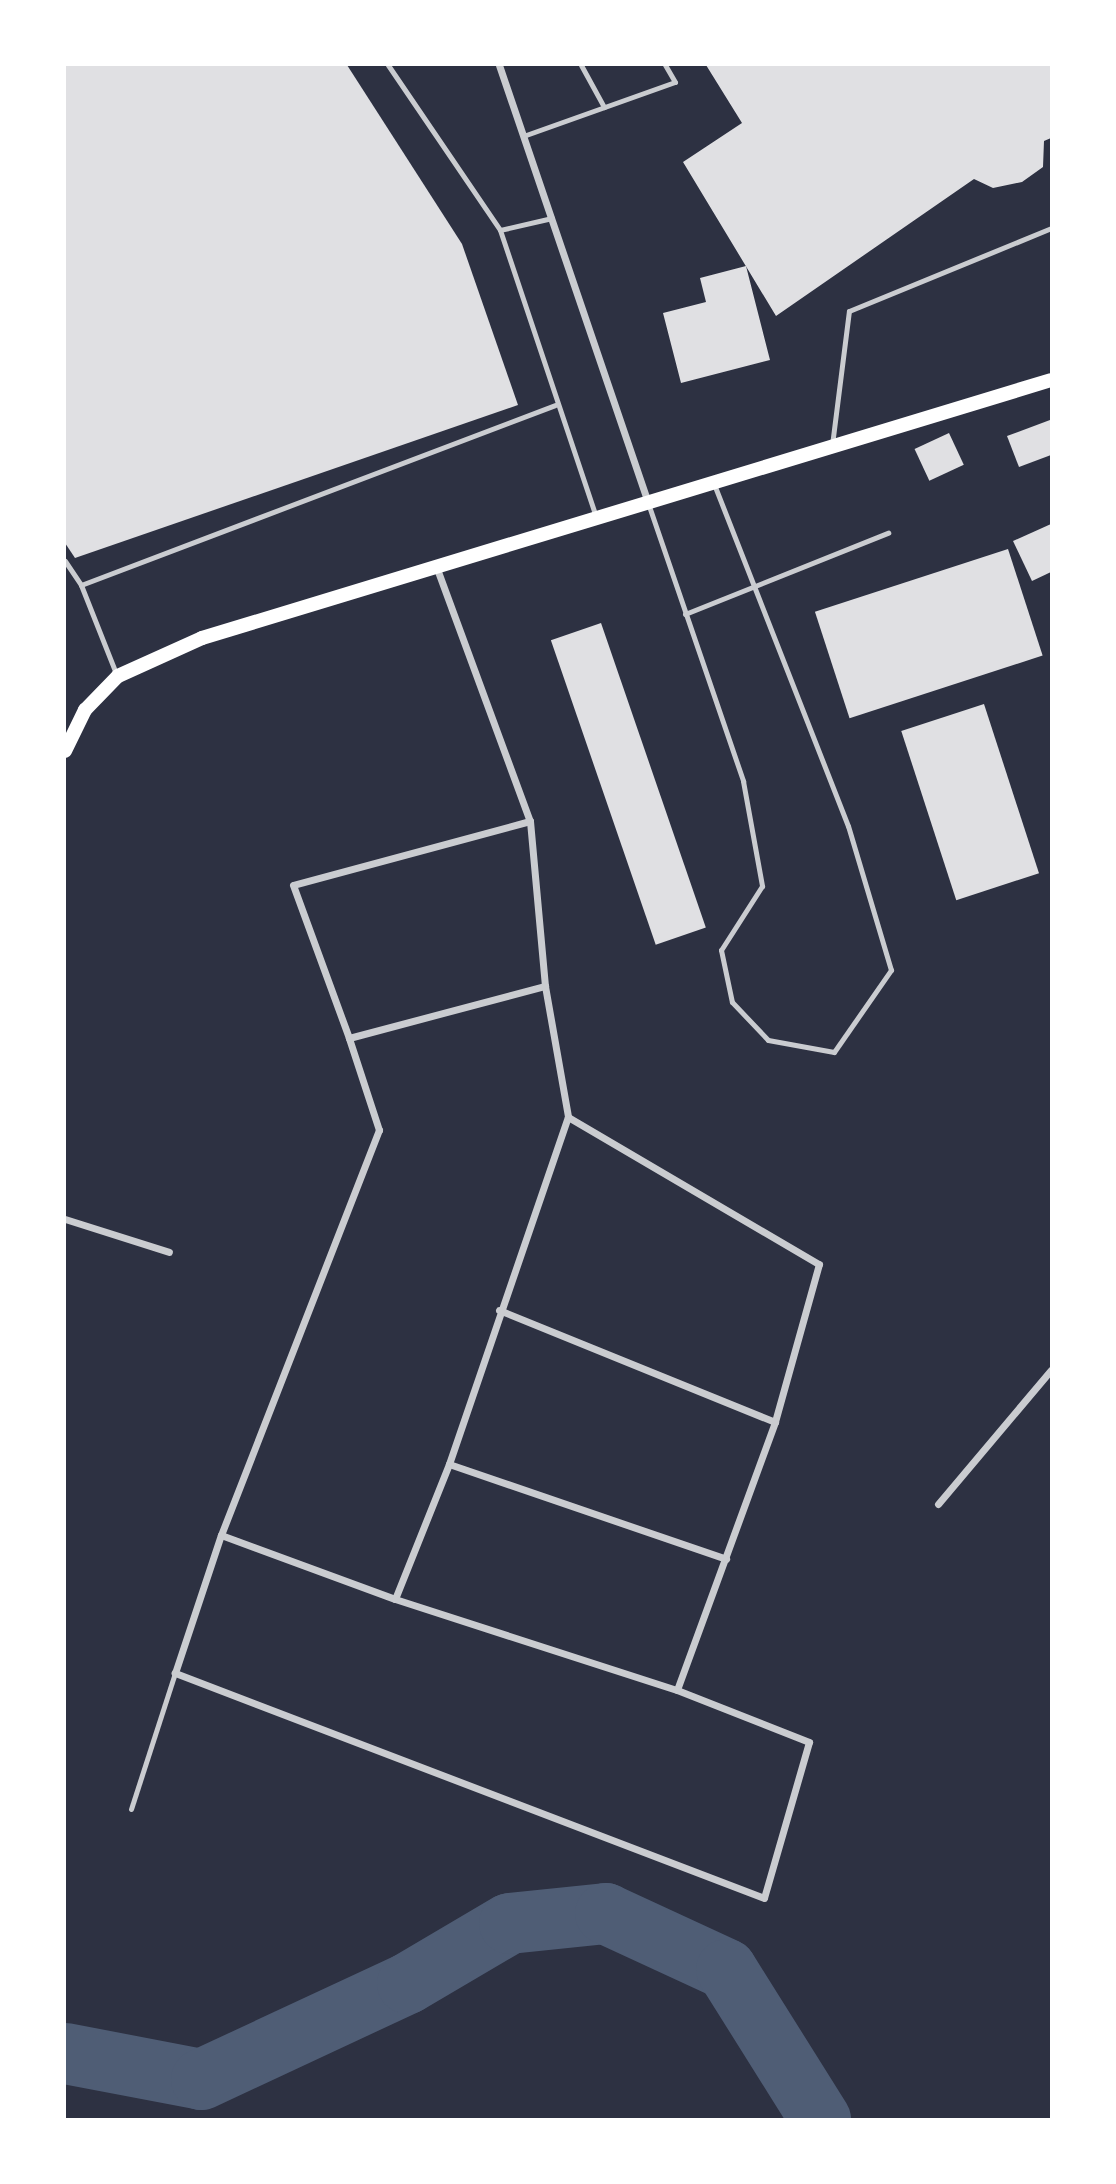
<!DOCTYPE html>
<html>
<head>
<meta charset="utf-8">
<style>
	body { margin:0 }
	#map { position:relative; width:1116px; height:2184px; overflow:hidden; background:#2d3142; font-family:Rubik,sans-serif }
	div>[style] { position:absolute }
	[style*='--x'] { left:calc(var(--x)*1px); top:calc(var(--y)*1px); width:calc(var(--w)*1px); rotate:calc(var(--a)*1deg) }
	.river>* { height:61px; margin:-30.5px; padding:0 30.5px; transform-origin:30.5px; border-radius:30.5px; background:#4f5d75 }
	.building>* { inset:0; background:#e0e0e3; transform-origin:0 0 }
	.service>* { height:5px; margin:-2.5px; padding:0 2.5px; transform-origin:2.5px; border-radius:2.5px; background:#caccd0 }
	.minor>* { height:7px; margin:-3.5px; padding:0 3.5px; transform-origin:3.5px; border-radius:3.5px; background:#caccd0 }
	.secondary>* { height:14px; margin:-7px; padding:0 7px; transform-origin:7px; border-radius:7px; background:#fff }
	span { translate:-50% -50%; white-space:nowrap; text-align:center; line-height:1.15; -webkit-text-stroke:7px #fff; paint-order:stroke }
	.frame { position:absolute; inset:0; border:66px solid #fff; pointer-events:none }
</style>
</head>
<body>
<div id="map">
	<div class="river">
		<div style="--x:65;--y:2053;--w:138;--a:10.8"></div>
		<div style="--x:201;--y:2079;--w:227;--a:-25"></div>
		<div style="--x:407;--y:1983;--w:118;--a:-30.5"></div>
		<div style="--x:509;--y:1923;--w:97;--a:-5.9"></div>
		<div style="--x:605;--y:1913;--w:133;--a:24.8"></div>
		<div style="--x:726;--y:1969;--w:177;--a:57.9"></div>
	</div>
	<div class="building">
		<div style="clip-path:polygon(65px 65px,347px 65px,462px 244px,518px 405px,75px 558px,65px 543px)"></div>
		<div style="clip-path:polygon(706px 65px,1051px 65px,1051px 138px,1044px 141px,1043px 167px,1022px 182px,993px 188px,974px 179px,776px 316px,683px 162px,742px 123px)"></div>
		<div style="clip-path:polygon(746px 266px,770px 360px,681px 383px,663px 313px,706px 302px,700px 278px)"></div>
		<div style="clip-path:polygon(1050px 420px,1051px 455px,1019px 467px,1007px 436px)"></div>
		<div style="left:949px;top:433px;width:35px;height:38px;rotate:65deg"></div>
		<div style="clip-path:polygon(1051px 524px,1051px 572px,1032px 581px,1013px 541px)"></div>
		<div style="left:1008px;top:549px;width:112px;height:203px;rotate:72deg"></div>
		<div style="left:601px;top:623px;width:322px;height:53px;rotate:71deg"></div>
		<div style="left:984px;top:704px;width:178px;height:87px;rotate:72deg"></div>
	</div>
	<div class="service">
		<div style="--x:388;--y:65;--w:199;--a:55.8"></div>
		<div style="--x:581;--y:65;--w:48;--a:61.3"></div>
		<div style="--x:526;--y:135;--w:158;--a:-19.6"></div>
		<div style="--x:675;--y:82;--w:20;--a:-120"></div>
		<div style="--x:552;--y:218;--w:53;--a:167"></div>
		<div style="--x:500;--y:230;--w:303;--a:71.5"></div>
		<div style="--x:832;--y:445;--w:135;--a:-82.8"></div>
		<div style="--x:849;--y:311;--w:218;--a:-22.3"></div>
		<div style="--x:649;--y:506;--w:291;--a:71.1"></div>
		<div style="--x:743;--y:781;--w:107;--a:79.7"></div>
		<div style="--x:762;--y:886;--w:76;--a:122.6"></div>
		<div style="--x:721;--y:950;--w:53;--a:78.1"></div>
		<div style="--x:732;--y:1002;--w:52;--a:46.5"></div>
		<div style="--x:768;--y:1040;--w:67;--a:10.3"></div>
		<div style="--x:834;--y:1052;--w:100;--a:-55.2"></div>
		<div style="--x:891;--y:970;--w:150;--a:-106.6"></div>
		<div style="--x:848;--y:826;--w:367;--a:-111.4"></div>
		<div style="--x:65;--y:561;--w:29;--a:56"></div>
		<div style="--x:81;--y:585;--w:98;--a:68.4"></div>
		<div style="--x:81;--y:585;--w:507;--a:-20.79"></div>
		<div style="--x:685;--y:614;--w:219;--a:-21.8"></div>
		<div style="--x:131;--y:1809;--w:143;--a:-72.1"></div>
	</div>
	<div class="minor">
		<div style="--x:499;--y:65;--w:465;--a:71.2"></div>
		<div style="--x:436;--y:566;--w:272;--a:69.8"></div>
		<div style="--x:530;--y:821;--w:245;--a:164.9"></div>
		<div style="--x:293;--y:885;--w:163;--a:69.9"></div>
		<div style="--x:349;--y:1038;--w:203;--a:-14.9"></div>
		<div style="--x:545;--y:986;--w:166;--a:-95.2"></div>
		<div style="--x:545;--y:986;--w:133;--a:80"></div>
		<div style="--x:568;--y:1117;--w:291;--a:30.4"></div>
		<div style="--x:819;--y:1264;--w:164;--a:105.6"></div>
		<div style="--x:775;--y:1422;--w:285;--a:110.1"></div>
		<div style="--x:65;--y:1219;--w:109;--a:17.6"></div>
		<div style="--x:499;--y:1310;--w:298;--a:22.1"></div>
		<div style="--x:449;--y:1464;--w:367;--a:-71.1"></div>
		<div style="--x:938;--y:1504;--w:175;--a:-49.9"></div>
		<div style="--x:221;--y:1535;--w:185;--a:20.2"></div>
		<div style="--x:395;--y:1599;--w:296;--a:17.9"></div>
		<div style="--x:677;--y:1690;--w:142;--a:21.5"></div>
		<div style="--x:809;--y:1742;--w:162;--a:106.1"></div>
		<div style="--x:764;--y:1898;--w:631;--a:-159.09"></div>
		<div style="--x:175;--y:1673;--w:145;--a:-71.6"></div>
		<div style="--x:221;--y:1535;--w:435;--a:-68.7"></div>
		<div style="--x:379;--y:1130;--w:97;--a:-108.1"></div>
		<div style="--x:395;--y:1599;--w:145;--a:-68.2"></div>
		<div style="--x:449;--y:1464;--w:293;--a:18.9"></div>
	</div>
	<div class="secondary">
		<div style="--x:65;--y:751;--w:46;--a:-64"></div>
		<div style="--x:85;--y:710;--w:47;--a:-45.9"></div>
		<div style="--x:118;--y:676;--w:92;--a:-24.3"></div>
		<div style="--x:202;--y:638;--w:887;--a:-16.9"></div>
	</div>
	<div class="frame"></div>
</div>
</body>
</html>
